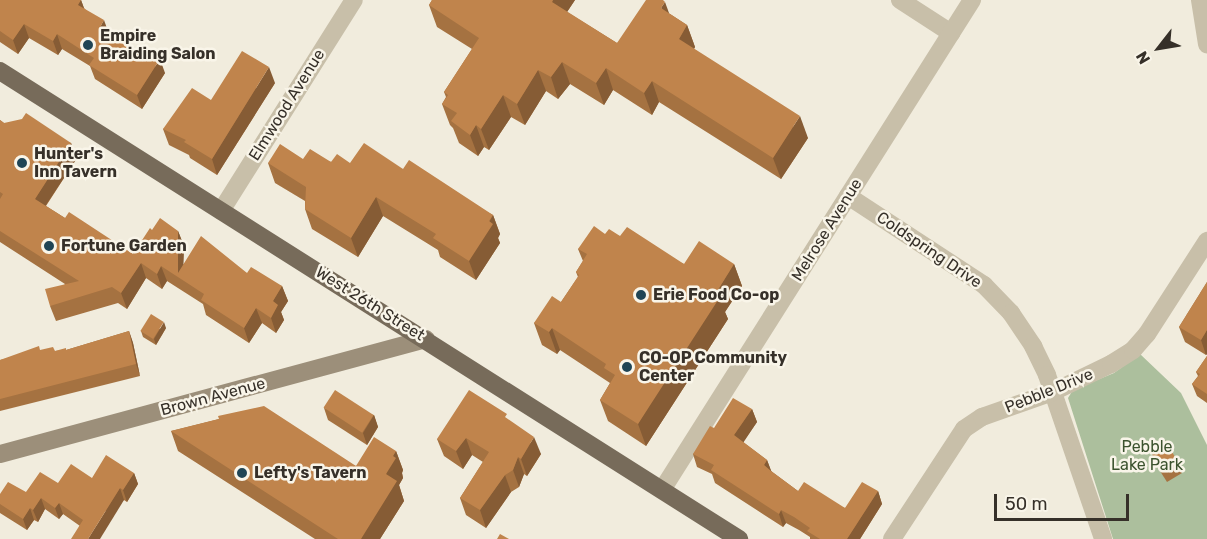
<!DOCTYPE html>
<html>
<head>
<meta charset="utf-8">
<style>
	body { margin:0 }
	#map { position:relative; width:1207px; height:539px; overflow:hidden; background:#f1ecdd; font-family:Rubik,sans-serif }
	div>[style] { position:absolute }
	[style*='--x'] { left:calc(var(--x)*1px); top:calc(var(--y)*1px); width:calc(var(--w)*1px); rotate:calc(var(--a)*1deg) }
	.green>* { inset:0; background:#acbf9d }
	.street>* { height:18px; margin:-9px; padding:0 9px; transform-origin:9px; border-radius:9px; background:#c8bfa9 }
	.secondary>* { height:18px; margin:-9px; padding:0 9px; transform-origin:9px; border-radius:9px; background:#9c8f7a }
	.primary>* { height:18px; margin:-9px; padding:0 9px; transform-origin:9px; border-radius:9px; background:#776b5a }
	.wall>* { inset:0; background:#a57241 }
	.shaded-wall>* { inset:0; background:#865c35 }
	.building>* { inset:0; background:#c0844c; transform-origin:0 0 }
	.dots>* { width:16px; height:16px; translate:-50% -50%; box-sizing:border-box; border:3px solid #f9f5e9; border-radius:50% }
	span { translate:-50% -50%; white-space:nowrap; text-align:center; line-height:1.15; -webkit-text-stroke:5px #f9f5e9; paint-order:stroke }
	.poi-label { font-size:16px; color:#363029; font-weight:700 }
	.left { translate:0 -50%; text-align:left }
	.street-label { font-size:16px; color:#363029 }
	.park-label { font-size:16px; color:#3c532e }
	.north { position:absolute; left:1129px; top:18px; width:60px; height:60px; -webkit-text-stroke:4px #f9f5e9; paint-order:stroke; rotate:239deg; font-size:16px; font-weight:700; line-height:24px; text-align:center; color:#363029 }
	.north::after { content:''; display:block; margin:auto; width:21px; height:27px; background:#363029; clip-path:polygon(50% 0,100% 100%,50% 72%,0 100%) }
	.scale { position:absolute; left:994px; top:494px; width:135px; height:27px; box-sizing:border-box; border:3px solid #363029; border-top:0; padding-left:8px; font-size:18px; line-height:21px; white-space:nowrap; color:#363029; -webkit-text-stroke:4px #f9f5e9; paint-order:stroke }
</style>
</head>
<body>
<div id="map">
	<div class="green">
		<div style="clip-path:polygon(1140px 354px,1181px 393px,1207px 445px,1207px 539px,1113px 539px,1068px 398px,1073px 390px,1114px 373px)"></div>
	</div>
	<div class="street">
		<div style="--x:900;--y:0;--w:61;--a:32.9"></div>
		<div style="--x:1200;--y:0;--w:45;--a:81"></div>
		<div style="--x:848;--y:196;--w:163;--a:33.2"></div>
		<div style="--x:984;--y:285;--w:39;--a:46"></div>
		<div style="--x:1011;--y:313;--w:40;--a:56"></div>
		<div style="--x:1033;--y:346;--w:32;--a:64"></div>
		<div style="--x:1047;--y:375;--w:173;--a:71.1"></div>
		<div style="--x:221;--y:211;--w:249;--a:-57.8"></div>
		<div style="--x:662;--y:490;--w:580;--a:-57.68"></div>
		<div style="--x:892;--y:539;--w:131;--a:-56.8"></div>
		<div style="--x:964;--y:429;--w:22;--a:-34"></div>
		<div style="--x:982;--y:417;--w:75;--a:-19.4"></div>
		<div style="--x:1053;--y:392;--w:64;--a:-25.8"></div>
		<div style="--x:1111;--y:364;--w:26;--a:-32"></div>
		<div style="--x:1133;--y:350;--w:21;--a:-49"></div>
		<div style="--x:1147;--y:334;--w:111;--a:-57.2"></div>
	</div>
	<div class="secondary">
		<div style="--x:0;--y:454;--w:441;--a:-15.1"></div>
	</div>
	<div class="primary">
		<div style="--x:0;--y:71;--w:875;--a:32.35"></div>
	</div>
	<div class="wall">
		<div style="clip-path:polygon(0 0,81px 0,84px 8px,109px 35px,165px 73px,142px 109px,95px 79px,90px 66px,62px 49px,58px 55px,29px 38px,18px 54px,0 42px)"></div>
		<div style="clip-path:polygon(432px 0,575px 0,567px 12px,617px 43px,670px 14px,687px 25px,695px 47px,694px 49px,808px 138px,781px 179px,659px 102px,652px 115px,613px 90px,604px 105px,570px 84px,558px 99px,546px 91px,525px 125px,511px 117px,489px 150px,484px 147px,478px 156px,459px 143px,453px 128px,450px 125px,442px 104px,446px 97px,444px 92px,472px 49px,437px 27px,429px 5px)"></div>
		<div style="clip-path:polygon(275px 83px,217px 175px,190px 158px,189px 155px,169px 145px,163px 129px,211px 100px)"></div>
		<div style="clip-path:polygon(0 120px,4px 123px,71px 143px,77px 158px,46px 206px,65px 218px,133px 254px,152px 230px,178px 231px,184px 246px,183px 264px,247px 273px,282px 286px,288px 301px,281px 312px,284px 320px,276px 333px,262px 323px,249px 343px,206px 315px,203px 304px,167px 281px,162px 289px,146px 278px,127px 309px,118px 303px,56px 321px,50px 306px,65px 284px,0 242px)"></div>
		<div style="clip-path:polygon(303px 159px,403px 169px,493px 215px,500px 234px,498px 238px,500px 243px,476px 280px,440px 257px,438px 250px,383px 216px,358px 257px,312px 229px,305px 209px,305px 201px,275px 183px,268px 163px)"></div>
		<div style="clip-path:polygon(605px 234px,620px 236px,684px 264px,734px 264px,742px 286px,725px 312px,728px 319px,646px 446px,608px 421px,600px 400px,610px 383px,560px 350px,557px 354px,542px 345px,534px 323px,561px 302px,578px 277px,576px 272px,583px 261px,578px 249px)"></div>
		<div style="clip-path:polygon(1207px 282px,1207px 354px,1206px 355px,1185px 342px,1179px 327px)"></div>
		<div style="clip-path:polygon(166px 328px,156px 345px,143px 337px,141px 331px)"></div>
		<div style="clip-path:polygon(129px 331px,133px 343px,140px 376px,0 411px,0 360px,41px 350px,55px 351px,66px 350px)"></div>
		<div style="clip-path:polygon(1207px 356px,1207px 403px,1197px 396px,1192px 384px,1198px 376px,1196px 372px)"></div>
		<div style="clip-path:polygon(324px 408px,374px 415px,378px 427px,367px 445px,328px 420px)"></div>
		<div style="clip-path:polygon(752px 409px,757px 422px,743px 442px,767px 460px,771px 471px,798px 491px,845px 508px,878px 491px,882px 504px,860px 539px,810px 539px,810px 537px,799px 530px,786px 523px,783px 527px,715px 483px,712px 474px,697px 467px,693px 454px)"></div>
		<div style="clip-path:polygon(219px 419px,356px 466px,396px 451px,403px 470px,402px 473px,403px 478px,399px 485px,404px 501px,380px 539px,315px 539px,178px 451px,171px 431px)"></div>
		<div style="clip-path:polygon(508px 420px,541px 454px,527px 476px,524px 474px,519px 487px,511px 492px,486px 528px,466px 515px,460px 498px,483px 462px,472px 455px,463px 469px,444px 456px,437px 439px)"></div>
		<div style="clip-path:polygon(1151px 451px,1177px 461px,1182px 473px,1167px 482px,1155px 463px)"></div>
		<div style="clip-path:polygon(134px 473px,138px 484px,127px 502px,124px 500px,80px 526px,63px 514px,59px 519px,45px 509px,38px 522px,34px 520px,27px 530px,0 513px,0 494px,26px 492px,58px 483px,92px 478px)"></div>
	</div>
	<div class="shaded-wall">
		<div style="clip-path:polygon(75px 0,81px 0,86px 14px,83px 19px)"></div>
		<div style="clip-path:polygon(553px 0,575px 0,559px 24px,552px 2px)"></div>
		<div style="clip-path:polygon(665px 2px,673px 24px,661px 8px)"></div>
		<div style="clip-path:polygon(104px 20px,109px 34px,104px 43px,99px 29px)"></div>
		<div style="clip-path:polygon(24px 24px,29px 38px,18px 54px,13px 40px)"></div>
		<div style="clip-path:polygon(687px 25px,695px 47px,686px 61px,679px 39px)"></div>
		<div style="clip-path:polygon(57px 34px,62px 49px,58px 55px,53px 41px)"></div>
		<div style="clip-path:polygon(160px 59px,165px 73px,142px 109px,137px 95px)"></div>
		<div style="clip-path:polygon(562px 62px,570px 84px,558px 99px,551px 77px)"></div>
		<div style="clip-path:polygon(269px 67px,275px 83px,217px 175px,212px 159px)"></div>
		<div style="clip-path:polygon(606px 68px,613px 90px,604px 105px,596px 83px)"></div>
		<div style="clip-path:polygon(538px 70px,546px 91px,525px 125px,517px 104px)"></div>
		<div style="clip-path:polygon(652px 81px,659px 102px,652px 115px,644px 93px)"></div>
		<div style="clip-path:polygon(503px 95px,511px 117px,489px 150px,481px 129px)"></div>
		<div style="clip-path:polygon(800px 116px,808px 138px,781px 179px,773px 158px)"></div>
		<div style="clip-path:polygon(476px 125px,484px 147px,478px 156px,470px 135px)"></div>
		<div style="clip-path:polygon(71px 143px,77px 158px,40px 214px,35px 199px)"></div>
		<div style="clip-path:polygon(376px 197px,383px 216px,358px 257px,351px 238px)"></div>
		<div style="clip-path:polygon(493px 215px,500px 234px,498px 238px,500px 243px,476px 280px,469px 261px)"></div>
		<div style="clip-path:polygon(178px 231px,184px 246px,183px 280px,178px 273px)"></div>
		<div style="clip-path:polygon(141px 263px,146px 278px,127px 309px,121px 293px)"></div>
		<div style="clip-path:polygon(734px 264px,742px 286px,725px 312px,728px 319px,646px 446px,638px 424px,716px 293px)"></div>
		<div style="clip-path:polygon(161px 266px,167px 281px,162px 289px,157px 274px)"></div>
		<div style="clip-path:polygon(282px 286px,288px 301px,281px 312px,284px 320px,276px 333px,271px 318px,273px 301px)"></div>
		<div style="clip-path:polygon(256px 308px,262px 323px,249px 343px,244px 328px)"></div>
		<div style="clip-path:polygon(164px 322px,166px 328px,156px 345px,154px 339px)"></div>
		<div style="clip-path:polygon(552px 328px,560px 350px,557px 354px,549px 332px)"></div>
		<div style="clip-path:polygon(1207px 330px,1207px 354px,1206px 355px,1201px 340px)"></div>
		<div style="clip-path:polygon(129px 331px,133px 343px,140px 376px,136px 364px)"></div>
		<div style="clip-path:polygon(752px 409px,757px 422px,739px 449px,734px 435px)"></div>
		<div style="clip-path:polygon(374px 415px,378px 427px,367px 445px,363px 433px)"></div>
		<div style="clip-path:polygon(534px 437px,541px 454px,527px 476px,521px 459px)"></div>
		<div style="clip-path:polygon(466px 438px,472px 455px,463px 469px,456px 451px)"></div>
		<div style="clip-path:polygon(396px 451px,403px 470px,402px 473px,403px 478px,399px 485px,404px 501px,380px 539px,361px 539px,393px 456px)"></div>
		<div style="clip-path:polygon(518px 457px,524px 474px,519px 487px,513px 470px)"></div>
		<div style="clip-path:polygon(767px 460px,772px 473px,764px 465px)"></div>
		<div style="clip-path:polygon(134px 473px,138px 484px,127px 502px,123px 490px)"></div>
		<div style="clip-path:polygon(505px 475px,511px 492px,486px 528px,480px 510px)"></div>
		<div style="clip-path:polygon(120px 488px,124px 500px,100px 539px,88px 539px)"></div>
		<div style="clip-path:polygon(878px 491px,882px 504px,860px 539px,847px 539px)"></div>
		<div style="clip-path:polygon(41px 498px,45px 509px,38px 522px,33px 510px)"></div>
		<div style="clip-path:polygon(59px 503px,63px 514px,59px 519px,55px 508px)"></div>
		<div style="clip-path:polygon(30px 508px,34px 520px,27px 530px,23px 519px)"></div>
		<div style="clip-path:polygon(781px 510px,786px 523px,783px 527px,779px 514px)"></div>
	</div>
	<div class="building">
		<div style="clip-path:polygon(0 0,81px 0,78px 5px,104px 20px,99px 29px,135px 51px,139px 45px,160px 59px,137px 95px,89px 65px,94px 58px,57px 34px,53px 41px,24px 24px,13px 40px,0 31px)"></div>
		<div style="clip-path:polygon(432px 0,553px 0,552px 2px,617px 43px,646px 0,663px 0,665px 2px,661px 8px,687px 25px,679px 39px,800px 116px,773px 158px,652px 81px,644px 93px,606px 68px,596px 83px,562px 62px,551px 77px,538px 70px,517px 104px,503px 95px,481px 129px,476px 125px,470px 135px,451px 121px,457px 113px,442px 104px,448px 95px,444px 92px,479px 38px,429px 5px)"></div>
		<div style="clip-path:polygon(242px 51px,269px 67px,212px 159px,184px 142px,186px 140px,163px 129px,192px 88px,211px 100px)"></div>
		<div style="clip-path:polygon(26px 113px,71px 143px,35px 199px,65px 218px,69px 212px,133px 254px,150px 228px,152px 230px,160px 218px,178px 231px,178px 273px,201px 236px,247px 273px,251px 267px,282px 286px,273px 301px,278px 305px,271px 318px,256px 308px,244px 328px,201px 300px,204px 294px,161px 266px,157px 274px,141px 263px,121px 293px,112px 287px,50px 306px,45px 289px,79px 281px,0 231px,0 199px,3px 194px,0 192px,0 120px,4px 123px,22px 119px)"></div>
		<div style="clip-path:polygon(364px 143px,403px 169px,409px 160px,493px 215px,489px 221px,493px 224px,469px 261px,433px 238px,436px 234px,376px 197px,351px 238px,305px 209px,306px 187px,268px 163px,280px 144px,303px 159px,310px 149px,331px 162px,337px 154px,350px 163px)"></div>
		<div style="clip-path:polygon(594px 226px,605px 234px,609px 229px,620px 236px,627px 227px,684px 264px,699px 241px,734px 264px,716px 293px,720px 297px,638px 424px,600px 400px,615px 375px,604px 368px,606px 364px,552px 328px,549px 332px,534px 323px,552px 296px,561px 302px,579px 275px,576px 272px,587px 254px,578px 249px)"></div>
		<div style="clip-path:polygon(1207px 282px,1207px 330px,1201px 340px,1179px 327px)"></div>
		<div style="left:151px;top:314px;width:15px;height:20px;rotate:32deg"></div>
		<div style="clip-path:polygon(129px 331px,136px 364px,0 399px,0 360px,39px 346px,40px 350px,53px 347px,55px 351px,66px 348px,66px 350px)"></div>
		<div style="clip-path:polygon(1207px 356px,1207px 394px,1192px 384px,1200px 374px,1196px 372px)"></div>
		<div style="left:335px;top:390px;width:46px;height:21px;rotate:33deg"></div>
		<div style="clip-path:polygon(469px 390px,507px 414px,505px 417px,534px 437px,521px 459px,518px 457px,513px 470px,505px 475px,480px 510px,460px 498px,489px 452px,466px 438px,456px 451px,437px 439px)"></div>
		<div style="clip-path:polygon(733px 398px,752px 409px,734px 435px,767px 460px,764px 465px,771px 471px,798px 491px,804px 482px,845px 508px,862px 482px,878px 491px,847px 539px,820px 539px,807px 531px,810px 528px,794px 517px,781px 510px,779px 514px,711px 470px,714px 465px,693px 454px,710px 426px,714px 428px)"></div>
		<div style="clip-path:polygon(264px 406px,356px 466px,374px 437px,396px 451px,393px 456px,396px 458px,386px 474px,397px 481px,361px 539px,338px 539px,171px 431px,219px 419px,218px 416px)"></div>
		<div style="left:1166px;top:441px;width:23px;height:18px;rotate:61deg"></div>
		<div style="clip-path:polygon(106px 455px,134px 473px,123px 490px,120px 488px,88px 539px,71px 539px,83px 520px,59px 503px,55px 508px,41px 498px,33px 510px,30px 508px,23px 519px,0 504px,0 494px,8px 482px,26px 492px,40px 472px,58px 483px,71px 464px,92px 478px)"></div>
		<div style="clip-path:polygon(500px 534px,509px 539px,497px 539px)"></div>
	</div>
	<div class="dots">
		<div style="left:88px;top:45px;background:#204555"></div>
		<div style="left:22px;top:163px;background:#204555"></div>
		<div style="left:49px;top:246px;background:#204555"></div>
		<div style="left:641px;top:295px;background:#204555"></div>
		<div style="left:627px;top:367px;background:#204555"></div>
		<div style="left:242px;top:473px;background:#204555"></div>
	</div>
	<div class="poi-label">
		<span class="left" style="left:100px;top:45px">Empire<br>Braiding Salon</span>
		<span class="left" style="left:34px;top:163px">Hunter's<br>Inn Tavern</span>
		<span class="left" style="left:61px;top:246px">Fortune Garden</span>
		<span class="left" style="left:653px;top:295px">Erie Food Co-op</span>
		<span class="left" style="left:639px;top:367px">CO-OP Community<br>Center</span>
		<span class="left" style="left:254px;top:473px">Lefty's Tavern</span>
	</div>
	<div class="street-label">
		<span style="left:287px;top:105px;rotate:-58deg">Elmwood Avenue</span>
		<span style="left:827px;top:230px;rotate:-58deg">Melrose Avenue</span>
		<span style="left:929px;top:250px;rotate:34deg">Coldspring Drive</span>
		<span style="left:370px;top:304px;rotate:32deg">West 26th Street</span>
		<span style="left:1049px;top:391px;rotate:-22deg">Pebble Drive</span>
		<span style="left:213px;top:397px;rotate:-15deg">Brown Avenue</span>
	</div>
	<div class="park-label">
		<span style="left:1147px;top:456px">Pebble<br>Lake Park</span>
	</div>
	<div class="north">N</div>
	<div class="scale">50 m</div>
</div>
</body>
</html>
